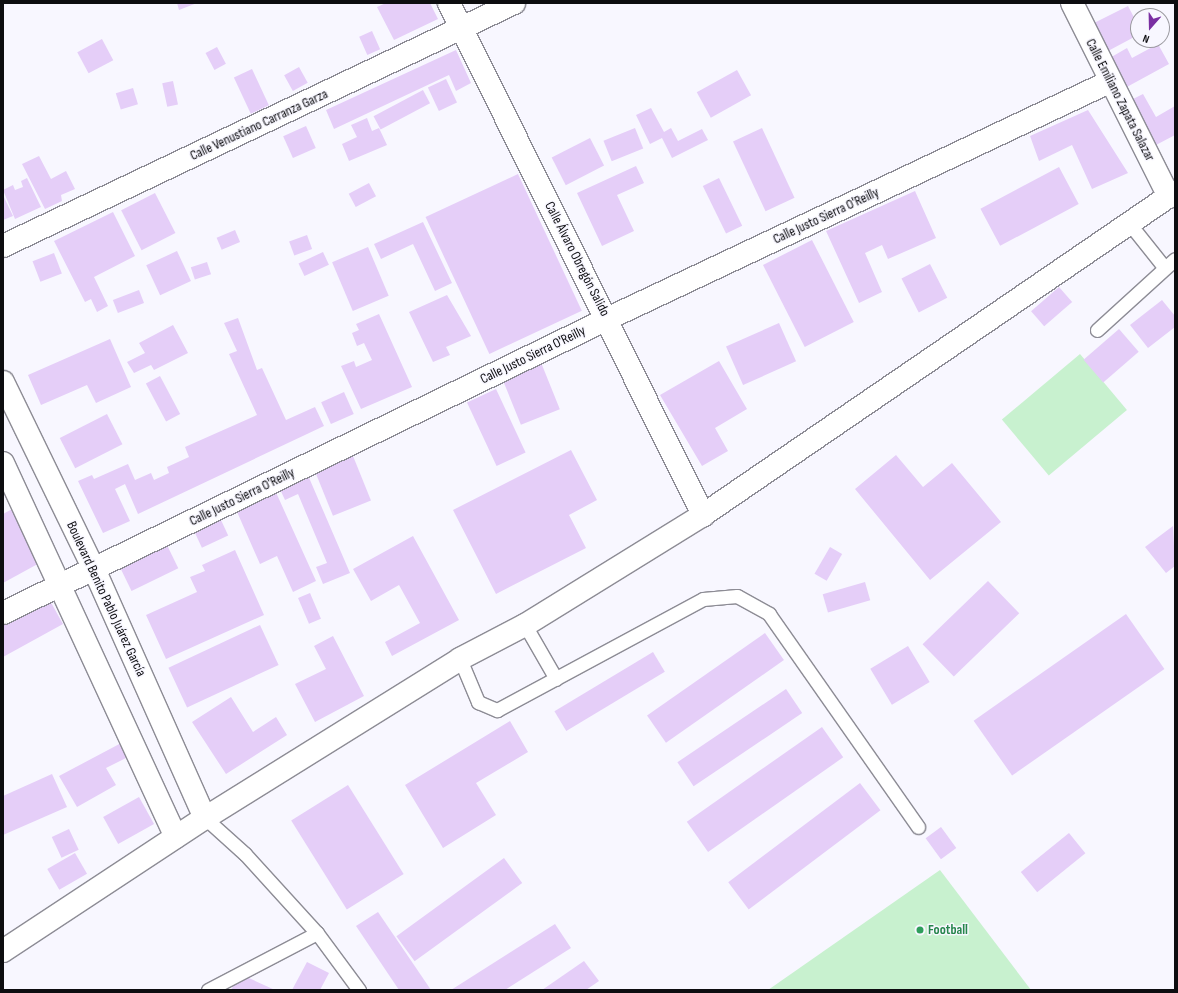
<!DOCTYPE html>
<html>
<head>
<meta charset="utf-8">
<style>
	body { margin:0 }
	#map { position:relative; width:1178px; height:993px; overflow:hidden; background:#f8f7ff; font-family:"Sofia Sans Condensed",sans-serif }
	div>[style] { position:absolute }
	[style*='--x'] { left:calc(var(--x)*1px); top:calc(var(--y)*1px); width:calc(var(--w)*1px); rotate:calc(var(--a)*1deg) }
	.green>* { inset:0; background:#c8f1cf; transform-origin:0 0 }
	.building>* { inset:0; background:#e5cef8; transform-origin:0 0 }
	.roads { filter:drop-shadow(1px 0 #8d8c95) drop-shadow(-1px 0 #8d8c95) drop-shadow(0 1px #8d8c95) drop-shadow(0 -1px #8d8c95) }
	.lane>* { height:13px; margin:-6.5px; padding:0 6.5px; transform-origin:6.5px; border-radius:6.5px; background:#fff }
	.street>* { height:22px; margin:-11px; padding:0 11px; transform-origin:11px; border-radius:11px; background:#fff }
	.secondary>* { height:22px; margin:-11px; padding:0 11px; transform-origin:11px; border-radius:11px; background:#fff }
	.dots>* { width:11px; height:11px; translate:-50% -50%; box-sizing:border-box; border:2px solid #f8f7ff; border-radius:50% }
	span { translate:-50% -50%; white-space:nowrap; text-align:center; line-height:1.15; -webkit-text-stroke:3px #f8f7ff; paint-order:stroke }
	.street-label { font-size:14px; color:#0d0d10 }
	.leisure-label { font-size:14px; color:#27864d; font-weight:700 }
	.left { translate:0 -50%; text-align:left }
	.frame { position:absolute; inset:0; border:4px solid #0d0d10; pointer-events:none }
	.north { position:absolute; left:1130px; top:8px; width:40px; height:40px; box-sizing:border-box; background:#f8f7ff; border:1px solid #9a999f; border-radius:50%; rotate:200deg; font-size:11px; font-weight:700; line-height:16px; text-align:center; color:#0d0d10 }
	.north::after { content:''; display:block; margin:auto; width:14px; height:18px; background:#7a2fa2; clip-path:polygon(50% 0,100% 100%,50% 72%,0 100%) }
</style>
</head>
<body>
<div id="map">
	<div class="green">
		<div style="left:1080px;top:354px;width:73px;height:102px;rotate:50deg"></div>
		<div style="clip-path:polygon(940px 870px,1031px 990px,768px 990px)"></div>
	</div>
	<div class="building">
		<div style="clip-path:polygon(177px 3px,197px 3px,179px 10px)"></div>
		<div style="clip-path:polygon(386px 3px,430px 3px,438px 19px,394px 40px,377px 7px)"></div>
		<div style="clip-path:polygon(1128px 6px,1138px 25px,1138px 35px,1108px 51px,1094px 23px)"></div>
		<div style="left:372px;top:31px;width:20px;height:14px;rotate:66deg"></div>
		<div style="left:102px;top:39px;width:24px;height:28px;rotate:62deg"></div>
		<div style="clip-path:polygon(1158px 44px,1169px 64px,1125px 88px,1108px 59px,1127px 48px,1132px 58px)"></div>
		<div style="left:217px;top:47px;width:19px;height:13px;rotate:62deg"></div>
		<div style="clip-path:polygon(456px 50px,471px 83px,456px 91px,449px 75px,334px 129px,326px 110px)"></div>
		<div style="left:299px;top:67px;width:18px;height:17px;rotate:61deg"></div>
		<div style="left:252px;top:69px;width:40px;height:20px;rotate:65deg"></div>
		<div style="left:737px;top:70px;width:29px;height:46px;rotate:61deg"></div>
		<div style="left:446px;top:79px;width:26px;height:20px;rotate:65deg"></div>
		<div style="left:173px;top:81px;width:24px;height:11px;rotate:78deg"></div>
		<div style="left:133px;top:88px;width:17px;height:18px;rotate:73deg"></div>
		<div style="left:423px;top:90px;width:15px;height:56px;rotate:62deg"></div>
		<div style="clip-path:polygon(1143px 94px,1156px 117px,1175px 106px,1175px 135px,1156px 145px,1131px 100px)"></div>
		<div style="clip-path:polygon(651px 108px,664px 132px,671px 128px,678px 141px,702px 129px,708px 140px,672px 158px,662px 138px,650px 144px,636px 115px)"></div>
		<div style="clip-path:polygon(1088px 110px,1128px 173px,1092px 189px,1072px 145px,1039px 161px,1030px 136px)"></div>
		<div style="clip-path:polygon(367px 118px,372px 131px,379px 128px,387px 145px,349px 161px,342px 144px,357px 137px,351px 125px)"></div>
		<div style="left:306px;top:126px;width:24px;height:25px;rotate:66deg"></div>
		<div style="left:635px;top:128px;width:22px;height:34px;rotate:68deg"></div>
		<div style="left:762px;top:128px;width:77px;height:32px;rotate:65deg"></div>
		<div style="left:590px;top:138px;width:31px;height:43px;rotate:63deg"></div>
		<div style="clip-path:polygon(39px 156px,51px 179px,66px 171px,75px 189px,61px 195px,62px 201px,45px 209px,22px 164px)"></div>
		<div style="clip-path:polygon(636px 166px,644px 183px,617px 195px,634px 231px,602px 246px,577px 193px)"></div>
		<div style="left:1059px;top:167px;width:42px;height:89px;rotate:62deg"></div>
		<div style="left:518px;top:174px;width:151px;height:102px;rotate:65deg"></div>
		<div style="clip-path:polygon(27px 178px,41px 207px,15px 219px,3px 190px,13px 185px,15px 190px,23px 187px,21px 181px)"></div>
		<div style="left:719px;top:178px;width:53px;height:18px;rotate:64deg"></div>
		<div style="left:369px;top:183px;width:15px;height:23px;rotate:62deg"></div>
		<div style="clip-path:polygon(915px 191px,936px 238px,888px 259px,882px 245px,865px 253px,882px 292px,859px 303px,826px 231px)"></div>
		<div style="left:155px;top:193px;width:45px;height:38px;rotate:63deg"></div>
		<div style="clip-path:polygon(3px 195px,13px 216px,3px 220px)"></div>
		<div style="clip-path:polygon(113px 212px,135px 256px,94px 277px,108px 306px,97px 312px,91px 299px,85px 302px,54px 241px)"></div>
		<div style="clip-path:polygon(423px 222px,452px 283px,435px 291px,413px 244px,381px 259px,374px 244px)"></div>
		<div style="left:235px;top:230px;width:13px;height:20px;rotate:67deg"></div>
		<div style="left:307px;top:235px;width:15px;height:19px;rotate:70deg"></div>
		<div style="left:812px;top:240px;width:92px;height:55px;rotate:63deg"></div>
		<div style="left:368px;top:247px;width:53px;height:39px;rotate:67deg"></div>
		<div style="left:177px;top:251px;width:33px;height:34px;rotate:65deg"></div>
		<div style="left:323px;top:252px;width:14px;height:27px;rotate:65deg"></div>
		<div style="left:54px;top:253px;width:22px;height:23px;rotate:69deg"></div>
		<div style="left:207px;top:262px;width:13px;height:17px;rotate:72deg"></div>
		<div style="left:930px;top:264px;width:38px;height:32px;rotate:63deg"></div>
		<div style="left:1059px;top:287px;width:20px;height:37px;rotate:49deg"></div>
		<div style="left:139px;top:290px;width:14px;height:28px;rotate:69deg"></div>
		<div style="clip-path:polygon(447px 295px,471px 336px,446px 347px,450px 355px,433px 362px,409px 312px)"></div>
		<div style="clip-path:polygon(1162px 300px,1175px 316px,1175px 327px,1148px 348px,1130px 325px)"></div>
		<div style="clip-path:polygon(379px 314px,412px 387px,361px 409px,341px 366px,354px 361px,356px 367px,372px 360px,364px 343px,357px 346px,352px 333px,359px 330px,356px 324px)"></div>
		<div style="clip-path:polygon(238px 318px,257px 370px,262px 368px,286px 420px,315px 407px,324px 426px,138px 514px,125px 484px,115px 489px,130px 521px,103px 533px,78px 481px,92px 475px,94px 479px,128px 464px,135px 480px,151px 473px,154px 480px,169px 473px,167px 467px,189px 457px,185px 447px,257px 415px,229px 354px,237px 351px,224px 323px)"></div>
		<div style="left:779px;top:323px;width:42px;height:58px;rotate:66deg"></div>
		<div style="clip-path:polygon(173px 325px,188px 353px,154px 370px,151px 365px,134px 373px,127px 362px,145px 353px,139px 343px)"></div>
		<div style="left:1119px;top:329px;width:30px;height:47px;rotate:49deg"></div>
		<div style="clip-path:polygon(110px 339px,131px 387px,96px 403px,87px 385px,41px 405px,28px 375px)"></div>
		<div style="left:540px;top:360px;width:53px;height:42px;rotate:68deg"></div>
		<div style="clip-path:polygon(719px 361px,747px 409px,715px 428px,728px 451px,702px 466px,660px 395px)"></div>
		<div style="left:160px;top:376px;width:43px;height:16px;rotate:62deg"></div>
		<div style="left:496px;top:389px;width:70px;height:32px;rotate:65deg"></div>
		<div style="left:344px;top:392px;width:24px;height:25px;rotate:66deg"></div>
		<div style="left:107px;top:414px;width:34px;height:53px;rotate:63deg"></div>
		<div style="clip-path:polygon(571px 450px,597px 500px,569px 515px,586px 548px,496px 594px,453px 510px)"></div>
		<div style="clip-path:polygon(896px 455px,923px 487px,952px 463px,1001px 522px,930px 580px,855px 489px)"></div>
		<div style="left:353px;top:456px;width:48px;height:41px;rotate:68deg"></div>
		<div style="clip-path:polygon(307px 473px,350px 573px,323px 584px,316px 567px,327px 563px,298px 494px,285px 500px,278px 485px)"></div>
		<div style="clip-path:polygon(274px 488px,316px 581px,293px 592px,277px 556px,260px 564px,234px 505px)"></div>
		<div style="clip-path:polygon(16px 507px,45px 560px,3px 583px,3px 514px)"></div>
		<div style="left:221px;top:520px;width:17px;height:29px;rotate:65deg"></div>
		<div style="clip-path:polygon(1173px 526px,1175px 566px,1166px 573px,1145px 547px)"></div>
		<div style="clip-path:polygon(413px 536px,459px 620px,392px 656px,385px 642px,420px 623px,399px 585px,371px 601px,353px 569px)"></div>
		<div style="left:166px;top:543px;width:28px;height:52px;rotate:64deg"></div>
		<div style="left:830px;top:547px;width:14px;height:31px;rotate:30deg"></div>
		<div style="clip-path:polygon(235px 550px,264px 615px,166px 659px,146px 615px,197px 592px,190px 577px,205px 571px,202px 565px)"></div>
		<div style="left:988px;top:581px;width:45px;height:91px;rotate:46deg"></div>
		<div style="left:865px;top:582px;width:19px;height:44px;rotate:74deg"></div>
		<div style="left:310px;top:593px;width:28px;height:13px;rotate:67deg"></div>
		<div style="clip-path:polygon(49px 599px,63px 624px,3px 657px,3px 624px)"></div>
		<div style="left:1126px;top:614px;width:67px;height:186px;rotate:55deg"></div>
		<div style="left:260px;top:625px;width:44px;height:101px;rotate:65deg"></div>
		<div style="left:765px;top:633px;width:33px;height:144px;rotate:55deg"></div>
		<div style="clip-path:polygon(333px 636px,364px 696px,315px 722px,295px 684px,326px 669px,314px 646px)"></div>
		<div style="left:908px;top:646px;width:42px;height:44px;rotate:59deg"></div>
		<div style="left:653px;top:652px;width:23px;height:115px;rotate:59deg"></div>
		<div style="left:786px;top:689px;width:29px;height:131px;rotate:56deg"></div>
		<div style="clip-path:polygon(231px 697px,253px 732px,276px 717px,287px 735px,226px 774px,192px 722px)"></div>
		<div style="clip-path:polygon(510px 721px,528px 752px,476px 783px,496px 815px,443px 848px,405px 785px)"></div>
		<div style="left:822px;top:727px;width:37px;height:165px;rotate:55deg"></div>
		<div style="clip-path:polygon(125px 741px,132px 755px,106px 768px,116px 785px,77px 807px,59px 776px)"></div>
		<div style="clip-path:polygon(52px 774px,67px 807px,3px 835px,3px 796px)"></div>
		<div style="left:860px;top:783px;width:34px;height:165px;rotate:53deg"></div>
		<div style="left:348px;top:785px;width:105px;height:67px;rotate:58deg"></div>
		<div style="left:139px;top:797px;width:31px;height:41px;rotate:61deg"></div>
		<div style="left:941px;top:827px;width:26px;height:19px;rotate:54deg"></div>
		<div style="left:69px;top:829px;width:23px;height:19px;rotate:65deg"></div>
		<div style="left:1069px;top:833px;width:26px;height:62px;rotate:51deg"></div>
		<div style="left:75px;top:853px;width:24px;height:32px;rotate:60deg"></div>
		<div style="left:504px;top:858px;width:31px;height:133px;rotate:54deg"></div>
		<div style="clip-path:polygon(378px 912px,431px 990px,399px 990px,356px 926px)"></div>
		<div style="clip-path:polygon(555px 924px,571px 948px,505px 990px,451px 990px)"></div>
		<div style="clip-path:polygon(584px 961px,599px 981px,586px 990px,542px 990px)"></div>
		<div style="clip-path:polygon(307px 962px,329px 973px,320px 990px,292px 990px)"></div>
		<div style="clip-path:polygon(240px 974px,275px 990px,231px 990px)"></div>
	</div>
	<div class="roads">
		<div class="lane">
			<div style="--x:1129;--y:223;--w:56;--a:51.5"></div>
			<div style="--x:1097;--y:330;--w:105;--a:-42.3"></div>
			<div style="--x:525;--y:625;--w:62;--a:60.1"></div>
			<div style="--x:460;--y:659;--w:47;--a:67.3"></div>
			<div style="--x:478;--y:702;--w:21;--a:23"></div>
			<div style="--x:497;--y:710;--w:234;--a:-28.3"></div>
			<div style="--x:703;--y:599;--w:34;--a:-5"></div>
			<div style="--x:737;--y:596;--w:37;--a:29"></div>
			<div style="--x:769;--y:614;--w:260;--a:55"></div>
			<div style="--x:205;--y:818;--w:54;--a:42"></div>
			<div style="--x:245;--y:854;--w:107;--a:47.7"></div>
			<div style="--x:317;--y:933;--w:71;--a:53.6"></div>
			<div style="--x:208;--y:990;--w:123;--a:-27.6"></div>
		</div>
		<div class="street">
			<div style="--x:1072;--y:3;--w:217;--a:63.4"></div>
			<div style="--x:3;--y:246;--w:566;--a:-25.43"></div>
			<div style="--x:3;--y:382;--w:208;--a:64.1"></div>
			<div style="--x:94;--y:569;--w:273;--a:66"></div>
			<div style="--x:3;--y:463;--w:412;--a:65.2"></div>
			<div style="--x:3;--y:613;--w:672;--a:-25.95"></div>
			<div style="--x:607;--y:319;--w:555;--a:-25.27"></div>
		</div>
		<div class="secondary">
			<div style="--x:449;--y:3;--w:572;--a:63.61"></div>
			<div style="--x:3;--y:951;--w:242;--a:-33.4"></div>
			<div style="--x:205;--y:818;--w:301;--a:-31.9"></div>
			<div style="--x:460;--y:659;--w:73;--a:-27.6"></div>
			<div style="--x:525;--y:625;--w:209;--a:-31.7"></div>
			<div style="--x:703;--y:515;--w:572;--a:-34.38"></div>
		</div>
	</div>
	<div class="dots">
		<div style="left:920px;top:930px;background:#2e9e5b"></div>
	</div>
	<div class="street-label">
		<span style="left:1120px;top:100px;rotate:63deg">Calle Emiliano Zapata Salazar</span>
		<span style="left:259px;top:125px;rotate:-25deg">Calle Venustiano Carranza Garza</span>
		<span style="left:826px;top:216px;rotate:-25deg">Calle Justo Sierra O'Reilly</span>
		<span style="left:577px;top:259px;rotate:63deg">Calle Álvaro Obregón Salido</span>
		<span style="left:533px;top:355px;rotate:-26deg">Calle Justo Sierra O'Reilly</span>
		<span style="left:242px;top:497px;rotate:-26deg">Calle Justo Sierra O'Reilly</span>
		<span style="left:106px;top:599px;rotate:65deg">Boulevard Benito Pablo Juárez García</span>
	</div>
	<div class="leisure-label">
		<span class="left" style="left:928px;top:930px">Football</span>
	</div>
	<div class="frame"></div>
	<div class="north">N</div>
</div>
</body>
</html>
